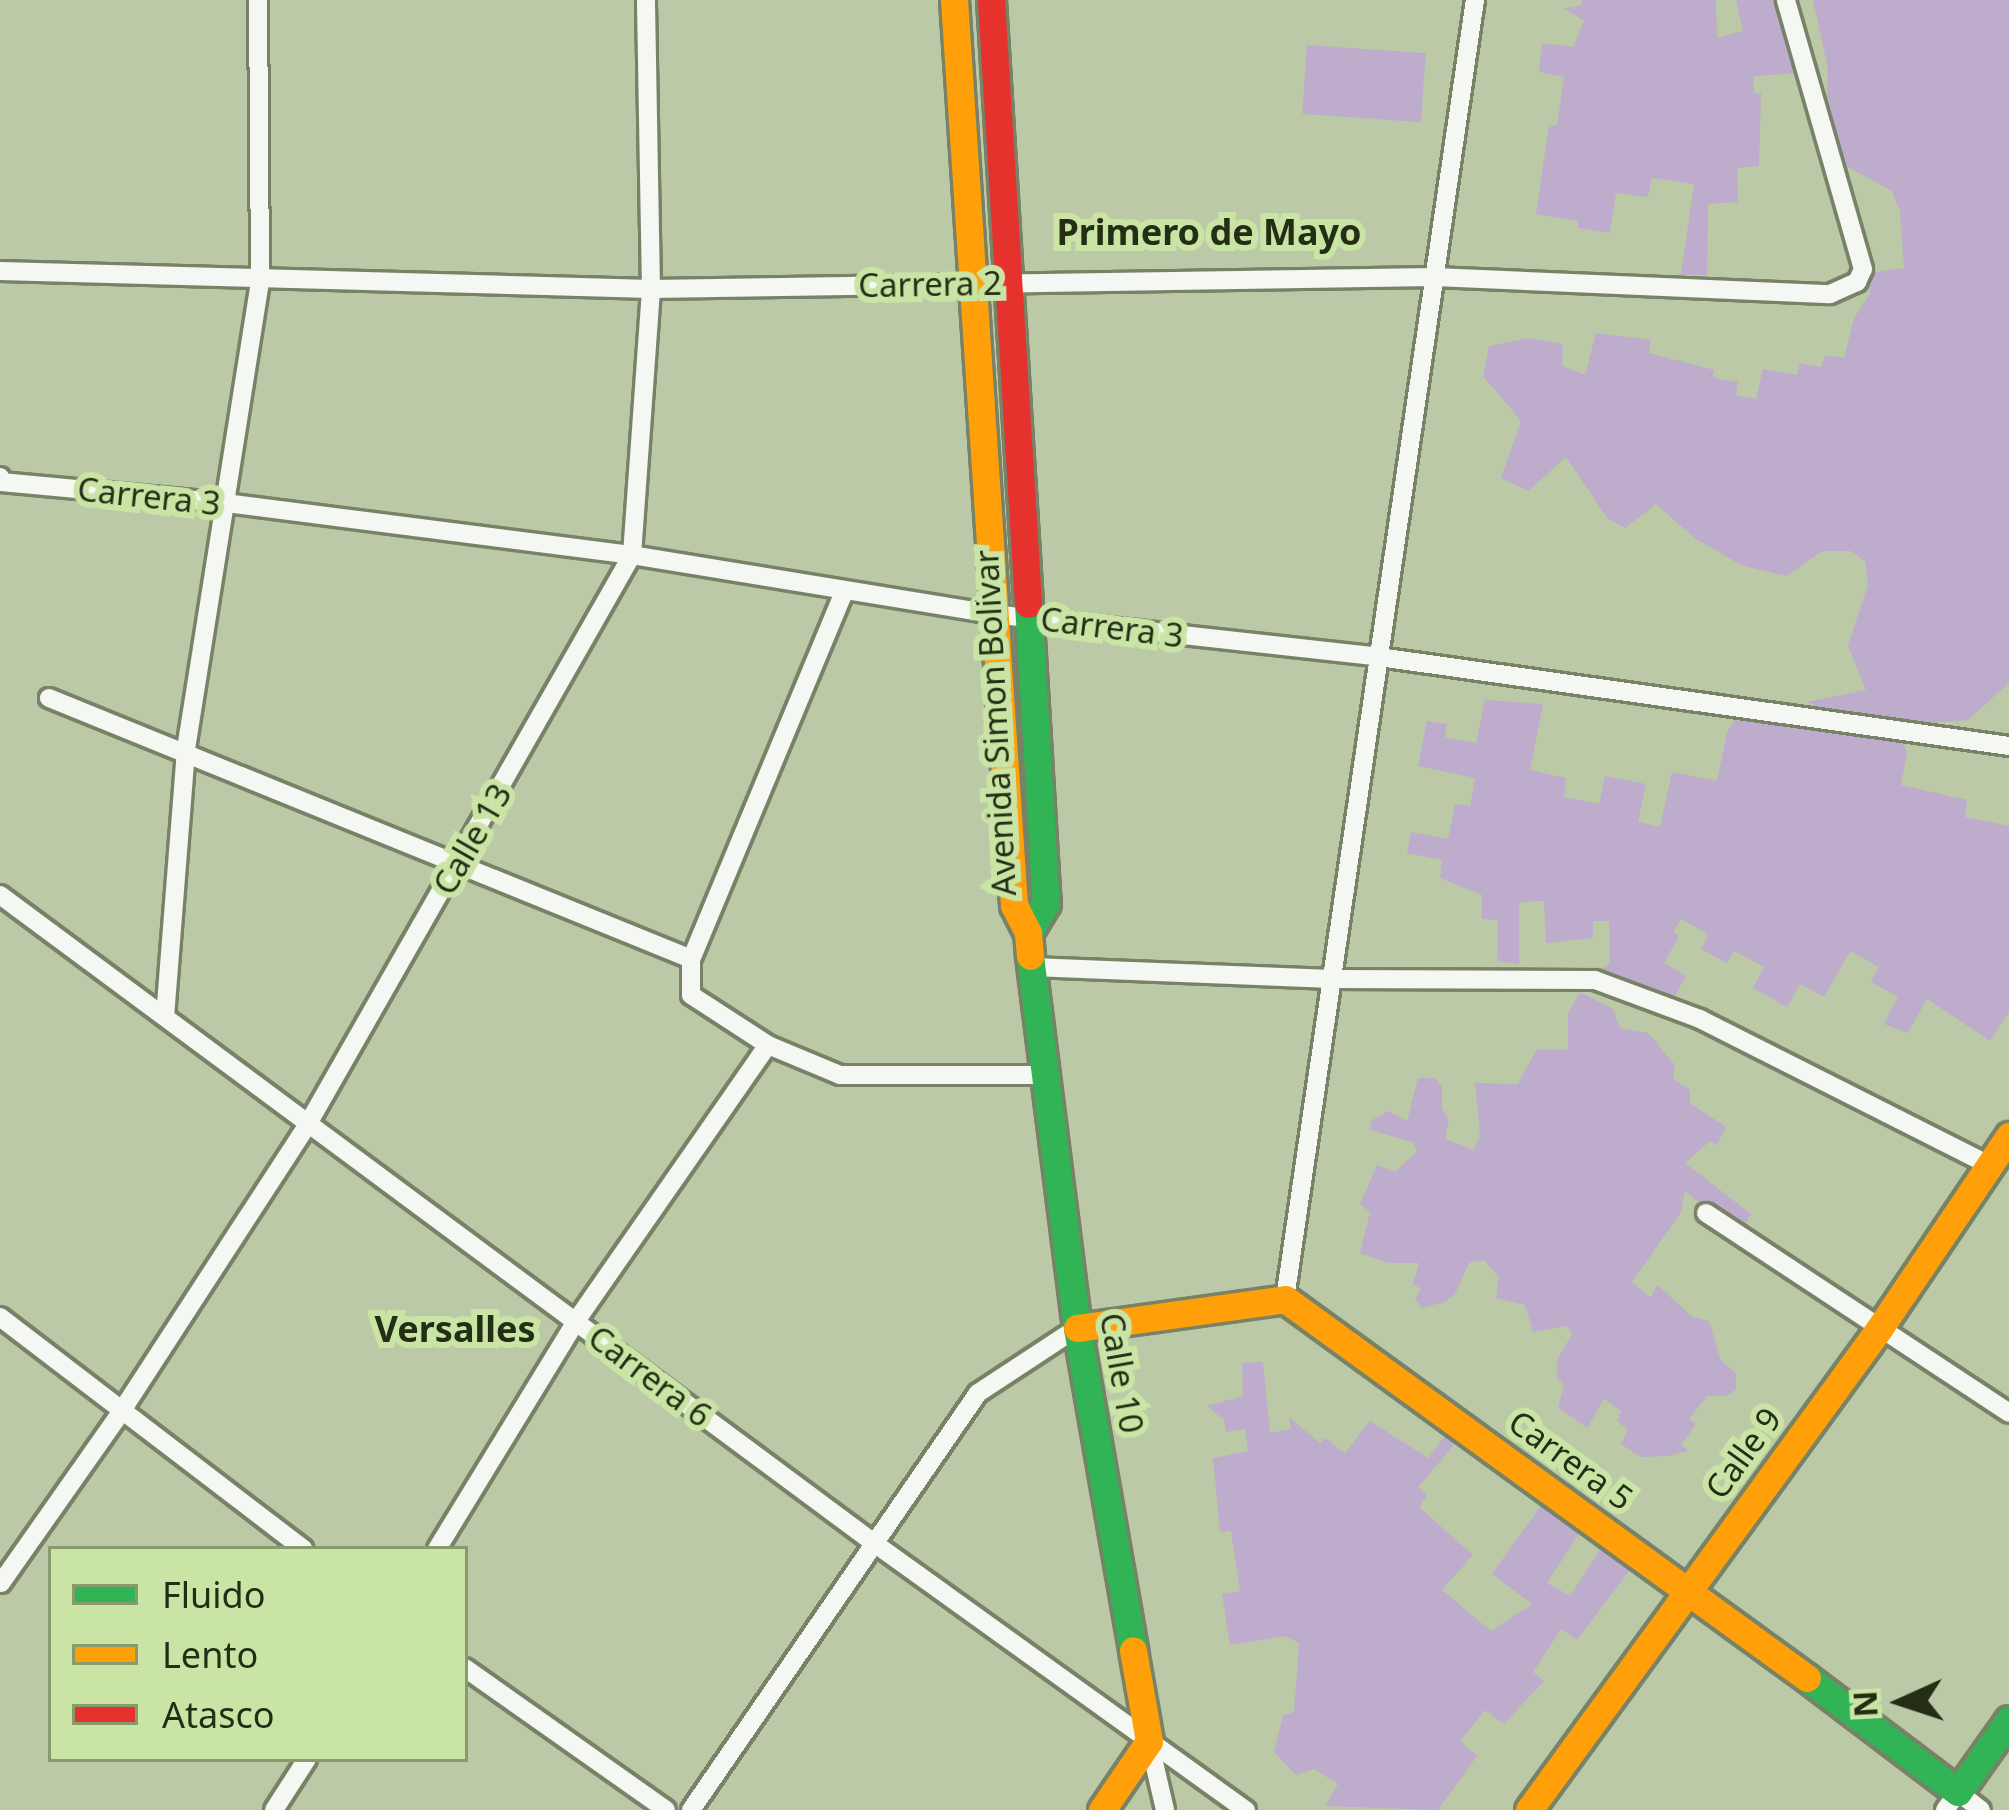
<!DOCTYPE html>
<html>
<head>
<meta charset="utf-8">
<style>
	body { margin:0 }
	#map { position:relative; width:2009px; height:1810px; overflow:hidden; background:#bbc9a7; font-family:"Noto Sans",sans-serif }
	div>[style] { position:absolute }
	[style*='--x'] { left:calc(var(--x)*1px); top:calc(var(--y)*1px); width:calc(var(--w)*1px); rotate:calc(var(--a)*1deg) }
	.green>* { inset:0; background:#bdaccb; transform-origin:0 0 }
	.roads { filter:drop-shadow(3px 0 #778267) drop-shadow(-3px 0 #778267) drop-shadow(0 3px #778267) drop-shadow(0 -3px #778267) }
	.street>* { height:18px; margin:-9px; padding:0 9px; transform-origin:9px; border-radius:9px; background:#f5f7f2 }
	.fast>* { height:27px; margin:-13.5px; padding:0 13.5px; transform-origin:13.5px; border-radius:13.5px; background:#30b455 }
	.slow>* { height:27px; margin:-13.5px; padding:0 13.5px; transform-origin:13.5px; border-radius:13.5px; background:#ff9f0a }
	.jam>* { height:27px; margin:-13.5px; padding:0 13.5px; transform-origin:13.5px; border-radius:13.5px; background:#e5322d }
	span { translate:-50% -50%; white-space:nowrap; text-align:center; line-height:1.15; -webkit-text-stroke:12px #cae4a6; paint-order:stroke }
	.street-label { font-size:33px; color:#242e15 }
	.neighbourhood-label { font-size:36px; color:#242e15; font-weight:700 }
	.legend { position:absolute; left:48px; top:1546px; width:420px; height:216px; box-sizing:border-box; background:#cae4a6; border:3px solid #889b6c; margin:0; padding:15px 21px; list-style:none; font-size:36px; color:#242e15 }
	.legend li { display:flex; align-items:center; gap:24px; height:60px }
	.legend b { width:60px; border:3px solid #889b6c }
	.north { position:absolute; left:1841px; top:1642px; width:120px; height:120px; -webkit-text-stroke:9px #cae4a6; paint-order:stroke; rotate:267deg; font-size:33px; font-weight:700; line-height:48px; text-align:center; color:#242e15 }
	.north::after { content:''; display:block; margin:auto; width:42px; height:54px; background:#242e15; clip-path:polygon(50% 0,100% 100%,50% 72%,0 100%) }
</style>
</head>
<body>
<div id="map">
	<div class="green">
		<div style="clip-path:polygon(1582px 0,1716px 0,1717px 38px,1743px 31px,1736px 0,1776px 0,1800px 73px,1753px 76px,1754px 93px,1761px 93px,1759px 166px,1737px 168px,1738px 202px,1708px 204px,1707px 275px,1681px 275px,1694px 184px,1652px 178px,1648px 197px,1616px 193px,1610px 233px,1578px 228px,1578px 221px,1536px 214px,1549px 125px,1557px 125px,1564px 77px,1539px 72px,1542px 43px,1573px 47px,1584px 21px,1564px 8px,1581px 6px)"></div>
		<div style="clip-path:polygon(1813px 0,2009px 0,2009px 683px,1968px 720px,1904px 725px,1835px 717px,1807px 702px,1866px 690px,1848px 646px,1868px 584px,1865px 561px,1851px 551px,1822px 551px,1787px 576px,1743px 566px,1696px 539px,1656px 504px,1625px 528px,1607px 518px,1566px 457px,1528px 491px,1501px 478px,1521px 421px,1483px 376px,1489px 346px,1530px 338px,1563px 344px,1562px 366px,1585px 375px,1596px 333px,1651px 340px,1649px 353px,1714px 370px,1713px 378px,1738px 382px,1736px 395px,1756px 399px,1763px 369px,1797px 375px,1800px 363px,1821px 367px,1825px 355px,1844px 358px,1854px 318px,1870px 294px,1868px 273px,1904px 268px,1900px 212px,1892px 191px,1841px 163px,1826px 110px,1828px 69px)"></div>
		<div style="left:1307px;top:45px;width:119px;height:69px;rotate:4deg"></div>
		<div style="clip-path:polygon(1485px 700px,1543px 704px,1530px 770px,1566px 778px,1564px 797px,1599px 804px,1605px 776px,1646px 784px,1638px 822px,1660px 827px,1672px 772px,1717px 781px,1727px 732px,1735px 720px,1902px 741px,1907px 752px,1901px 785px,1967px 800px,1965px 817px,2009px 826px,2009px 1012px,1990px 1041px,1927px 999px,1908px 1033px,1884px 1024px,1898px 997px,1871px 982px,1879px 967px,1850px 951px,1824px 997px,1800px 984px,1787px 1007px,1753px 988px,1764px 967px,1734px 951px,1727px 963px,1701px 949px,1708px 934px,1681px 919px,1673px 932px,1679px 936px,1664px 963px,1686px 976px,1673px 999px,1601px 970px,1610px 962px,1609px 921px,1593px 921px,1593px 938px,1546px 943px,1544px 901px,1519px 902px,1519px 964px,1497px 961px,1498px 920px,1482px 919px,1482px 895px,1440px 878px,1442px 860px,1407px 853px,1411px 832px,1448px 839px,1455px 804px,1470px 806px,1475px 778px,1418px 766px,1427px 721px,1447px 724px,1445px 738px,1476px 743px)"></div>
		<div style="clip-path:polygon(1580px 992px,1613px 1009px,1620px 1028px,1648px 1033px,1675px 1065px,1673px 1079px,1690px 1090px,1690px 1103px,1726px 1127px,1717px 1145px,1710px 1141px,1685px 1163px,1751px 1214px,1740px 1235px,1685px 1191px,1681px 1212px,1632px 1282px,1651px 1298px,1657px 1285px,1693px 1317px,1709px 1321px,1721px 1361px,1736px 1373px,1736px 1389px,1727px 1396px,1707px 1396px,1689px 1419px,1696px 1424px,1681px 1445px,1688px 1451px,1667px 1456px,1640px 1457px,1621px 1444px,1628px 1430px,1617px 1421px,1621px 1411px,1604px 1399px,1587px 1428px,1558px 1407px,1564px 1385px,1557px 1378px,1557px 1360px,1572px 1334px,1567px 1326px,1533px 1332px,1525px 1305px,1496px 1298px,1499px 1277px,1484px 1260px,1469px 1263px,1455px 1294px,1445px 1302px,1422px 1308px,1415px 1299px,1421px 1289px,1413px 1284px,1419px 1263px,1388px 1263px,1360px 1253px,1370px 1212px,1360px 1204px,1377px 1165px,1395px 1172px,1417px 1151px,1413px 1142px,1370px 1130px,1371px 1121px,1388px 1111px,1407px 1121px,1418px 1078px,1435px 1078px,1442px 1087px,1442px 1108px,1449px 1120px,1445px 1139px,1474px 1150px,1480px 1135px,1475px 1083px,1518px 1084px,1536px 1050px,1568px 1050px,1568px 1013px)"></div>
		<div style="clip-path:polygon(1263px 1362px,1270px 1433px,1291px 1429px,1289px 1417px,1320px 1443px,1325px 1438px,1345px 1453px,1370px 1421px,1428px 1458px,1449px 1431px,1460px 1438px,1418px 1487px,1427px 1495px,1419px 1507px,1473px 1555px,1442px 1590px,1491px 1631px,1532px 1604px,1492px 1574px,1545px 1500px,1582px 1529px,1547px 1583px,1570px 1596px,1603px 1545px,1649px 1577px,1648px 1582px,1630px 1570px,1577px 1640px,1561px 1629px,1533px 1672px,1544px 1681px,1504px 1724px,1485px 1710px,1460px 1741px,1477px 1756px,1438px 1810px,1325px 1806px,1338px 1784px,1314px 1769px,1296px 1775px,1274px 1752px,1283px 1715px,1294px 1712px,1299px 1643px,1285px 1636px,1230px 1645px,1222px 1594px,1240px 1591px,1231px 1531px,1220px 1532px,1213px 1458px,1248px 1451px,1245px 1429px,1226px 1432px,1224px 1420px,1207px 1406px,1243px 1396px,1242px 1363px)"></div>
	</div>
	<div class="roads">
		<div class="street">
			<div style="--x:0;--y:271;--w:651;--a:1.58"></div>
			<div style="--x:651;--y:289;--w:783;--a:-0.88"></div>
			<div style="--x:1434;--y:277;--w:396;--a:2.5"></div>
			<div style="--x:1830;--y:294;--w:30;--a:-24"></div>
			<div style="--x:1857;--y:282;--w:14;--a:-65"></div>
			<div style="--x:1863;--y:269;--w:280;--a:-106"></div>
			<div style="--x:0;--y:477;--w:5;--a:79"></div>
			<div style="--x:1;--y:482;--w:226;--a:5.3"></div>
			<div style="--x:226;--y:503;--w:409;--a:7.3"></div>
			<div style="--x:632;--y:555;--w:365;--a:9.3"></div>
			<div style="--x:992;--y:614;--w:389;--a:6.3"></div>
			<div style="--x:1379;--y:657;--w:636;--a:8.04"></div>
			<div style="--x:844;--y:592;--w:398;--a:112.6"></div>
			<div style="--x:691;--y:959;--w:36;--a:90"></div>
			<div style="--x:691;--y:995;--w:92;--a:33"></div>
			<div style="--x:768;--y:1045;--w:78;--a:22.6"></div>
			<div style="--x:840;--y:1075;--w:201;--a:0"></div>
			<div style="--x:49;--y:698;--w:693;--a:22.12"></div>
			<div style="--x:0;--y:895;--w:1088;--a:36.55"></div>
			<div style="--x:874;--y:1543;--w:458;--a:35.7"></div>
			<div style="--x:1032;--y:967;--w:300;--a:2.3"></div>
			<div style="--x:1332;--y:979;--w:263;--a:0.2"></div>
			<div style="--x:1595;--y:980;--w:112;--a:20.4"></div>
			<div style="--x:1700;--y:1019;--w:324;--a:26.8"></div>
			<div style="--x:165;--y:1017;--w:269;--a:-85.5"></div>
			<div style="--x:186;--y:749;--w:475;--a:-81"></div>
			<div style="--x:260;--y:280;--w:280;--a:-90.4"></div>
			<div style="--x:1706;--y:1213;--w:363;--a:33.4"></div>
			<div style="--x:1285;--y:1299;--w:1313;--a:-81.68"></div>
			<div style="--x:0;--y:1317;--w:382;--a:37.4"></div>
			<div style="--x:437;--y:1549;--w:267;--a:-58.6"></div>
			<div style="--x:576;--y:1321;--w:336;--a:-55.2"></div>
			<div style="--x:1;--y:1583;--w:209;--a:-54.9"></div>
			<div style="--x:121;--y:1412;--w:346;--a:-57"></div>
			<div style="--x:309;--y:1122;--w:653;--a:-60.33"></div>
			<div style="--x:632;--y:555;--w:267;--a:-85.9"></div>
			<div style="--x:651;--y:289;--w:289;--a:-91"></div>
			<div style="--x:465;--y:1668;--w:246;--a:35.2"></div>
			<div style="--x:1149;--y:1741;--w:71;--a:76.9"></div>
			<div style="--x:274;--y:1810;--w:61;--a:-57.1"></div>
			<div style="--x:691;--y:1810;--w:506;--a:-55.46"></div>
			<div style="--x:978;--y:1393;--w:118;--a:-33.3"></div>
			<div style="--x:1945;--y:1810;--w:22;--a:-54"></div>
			<div style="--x:1958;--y:1792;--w:29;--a:38"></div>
		</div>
		<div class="fast">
			<div style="--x:1028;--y:604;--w:300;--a:86.6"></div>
			<div style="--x:1046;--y:903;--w:35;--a:121"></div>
			<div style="--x:1030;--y:956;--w:375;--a:82.8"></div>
			<div style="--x:1077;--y:1328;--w:327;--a:80.1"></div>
			<div style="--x:1807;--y:1678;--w:189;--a:37.1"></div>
			<div style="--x:1958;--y:1792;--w:88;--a:-54.7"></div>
		</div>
		<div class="slow">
			<div style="--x:954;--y:0;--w:907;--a:86.21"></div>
			<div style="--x:1014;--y:905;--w:31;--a:63"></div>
			<div style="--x:1028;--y:933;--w:23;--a:85"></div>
			<div style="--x:1077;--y:1328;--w:210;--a:-7.9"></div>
			<div style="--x:1285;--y:1299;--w:645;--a:35.98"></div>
			<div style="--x:1102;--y:1810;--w:83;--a:-55.7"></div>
			<div style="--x:1149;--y:1741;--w:92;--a:-100"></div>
			<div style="--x:1529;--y:1810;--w:595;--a:-53.96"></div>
			<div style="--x:1879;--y:1329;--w:233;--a:-56"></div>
		</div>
		<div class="jam">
			<div style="--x:991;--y:0;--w:605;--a:86.49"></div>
		</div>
	</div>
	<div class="street-label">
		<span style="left:930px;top:284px;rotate:-1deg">Carrera 2</span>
		<span style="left:149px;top:496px;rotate:6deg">Carrera 3</span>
		<span style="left:1112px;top:627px;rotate:7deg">Carrera 3</span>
		<span style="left:995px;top:723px;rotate:-93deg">Avenida Simon Bolivar</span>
		<span style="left:472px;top:839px;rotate:-60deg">Calle 13</span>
		<span style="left:1122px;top:1373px;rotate:80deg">Calle 10</span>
		<span style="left:650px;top:1376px;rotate:37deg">Carrera 6</span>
		<span style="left:1743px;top:1453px;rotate:-54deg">Calle 9</span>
		<span style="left:1571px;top:1460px;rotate:36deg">Carrera 5</span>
	</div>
	<div class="neighbourhood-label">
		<span style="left:1209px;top:232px">Primero de Mayo</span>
		<span style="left:455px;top:1329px">Versalles</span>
	</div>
	<ul class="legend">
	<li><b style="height:15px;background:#30b455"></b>Fluido</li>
	<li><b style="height:15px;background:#ff9f0a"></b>Lento</li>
	<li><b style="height:15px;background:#e5322d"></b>Atasco</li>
	</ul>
	<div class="north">N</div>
</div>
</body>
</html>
